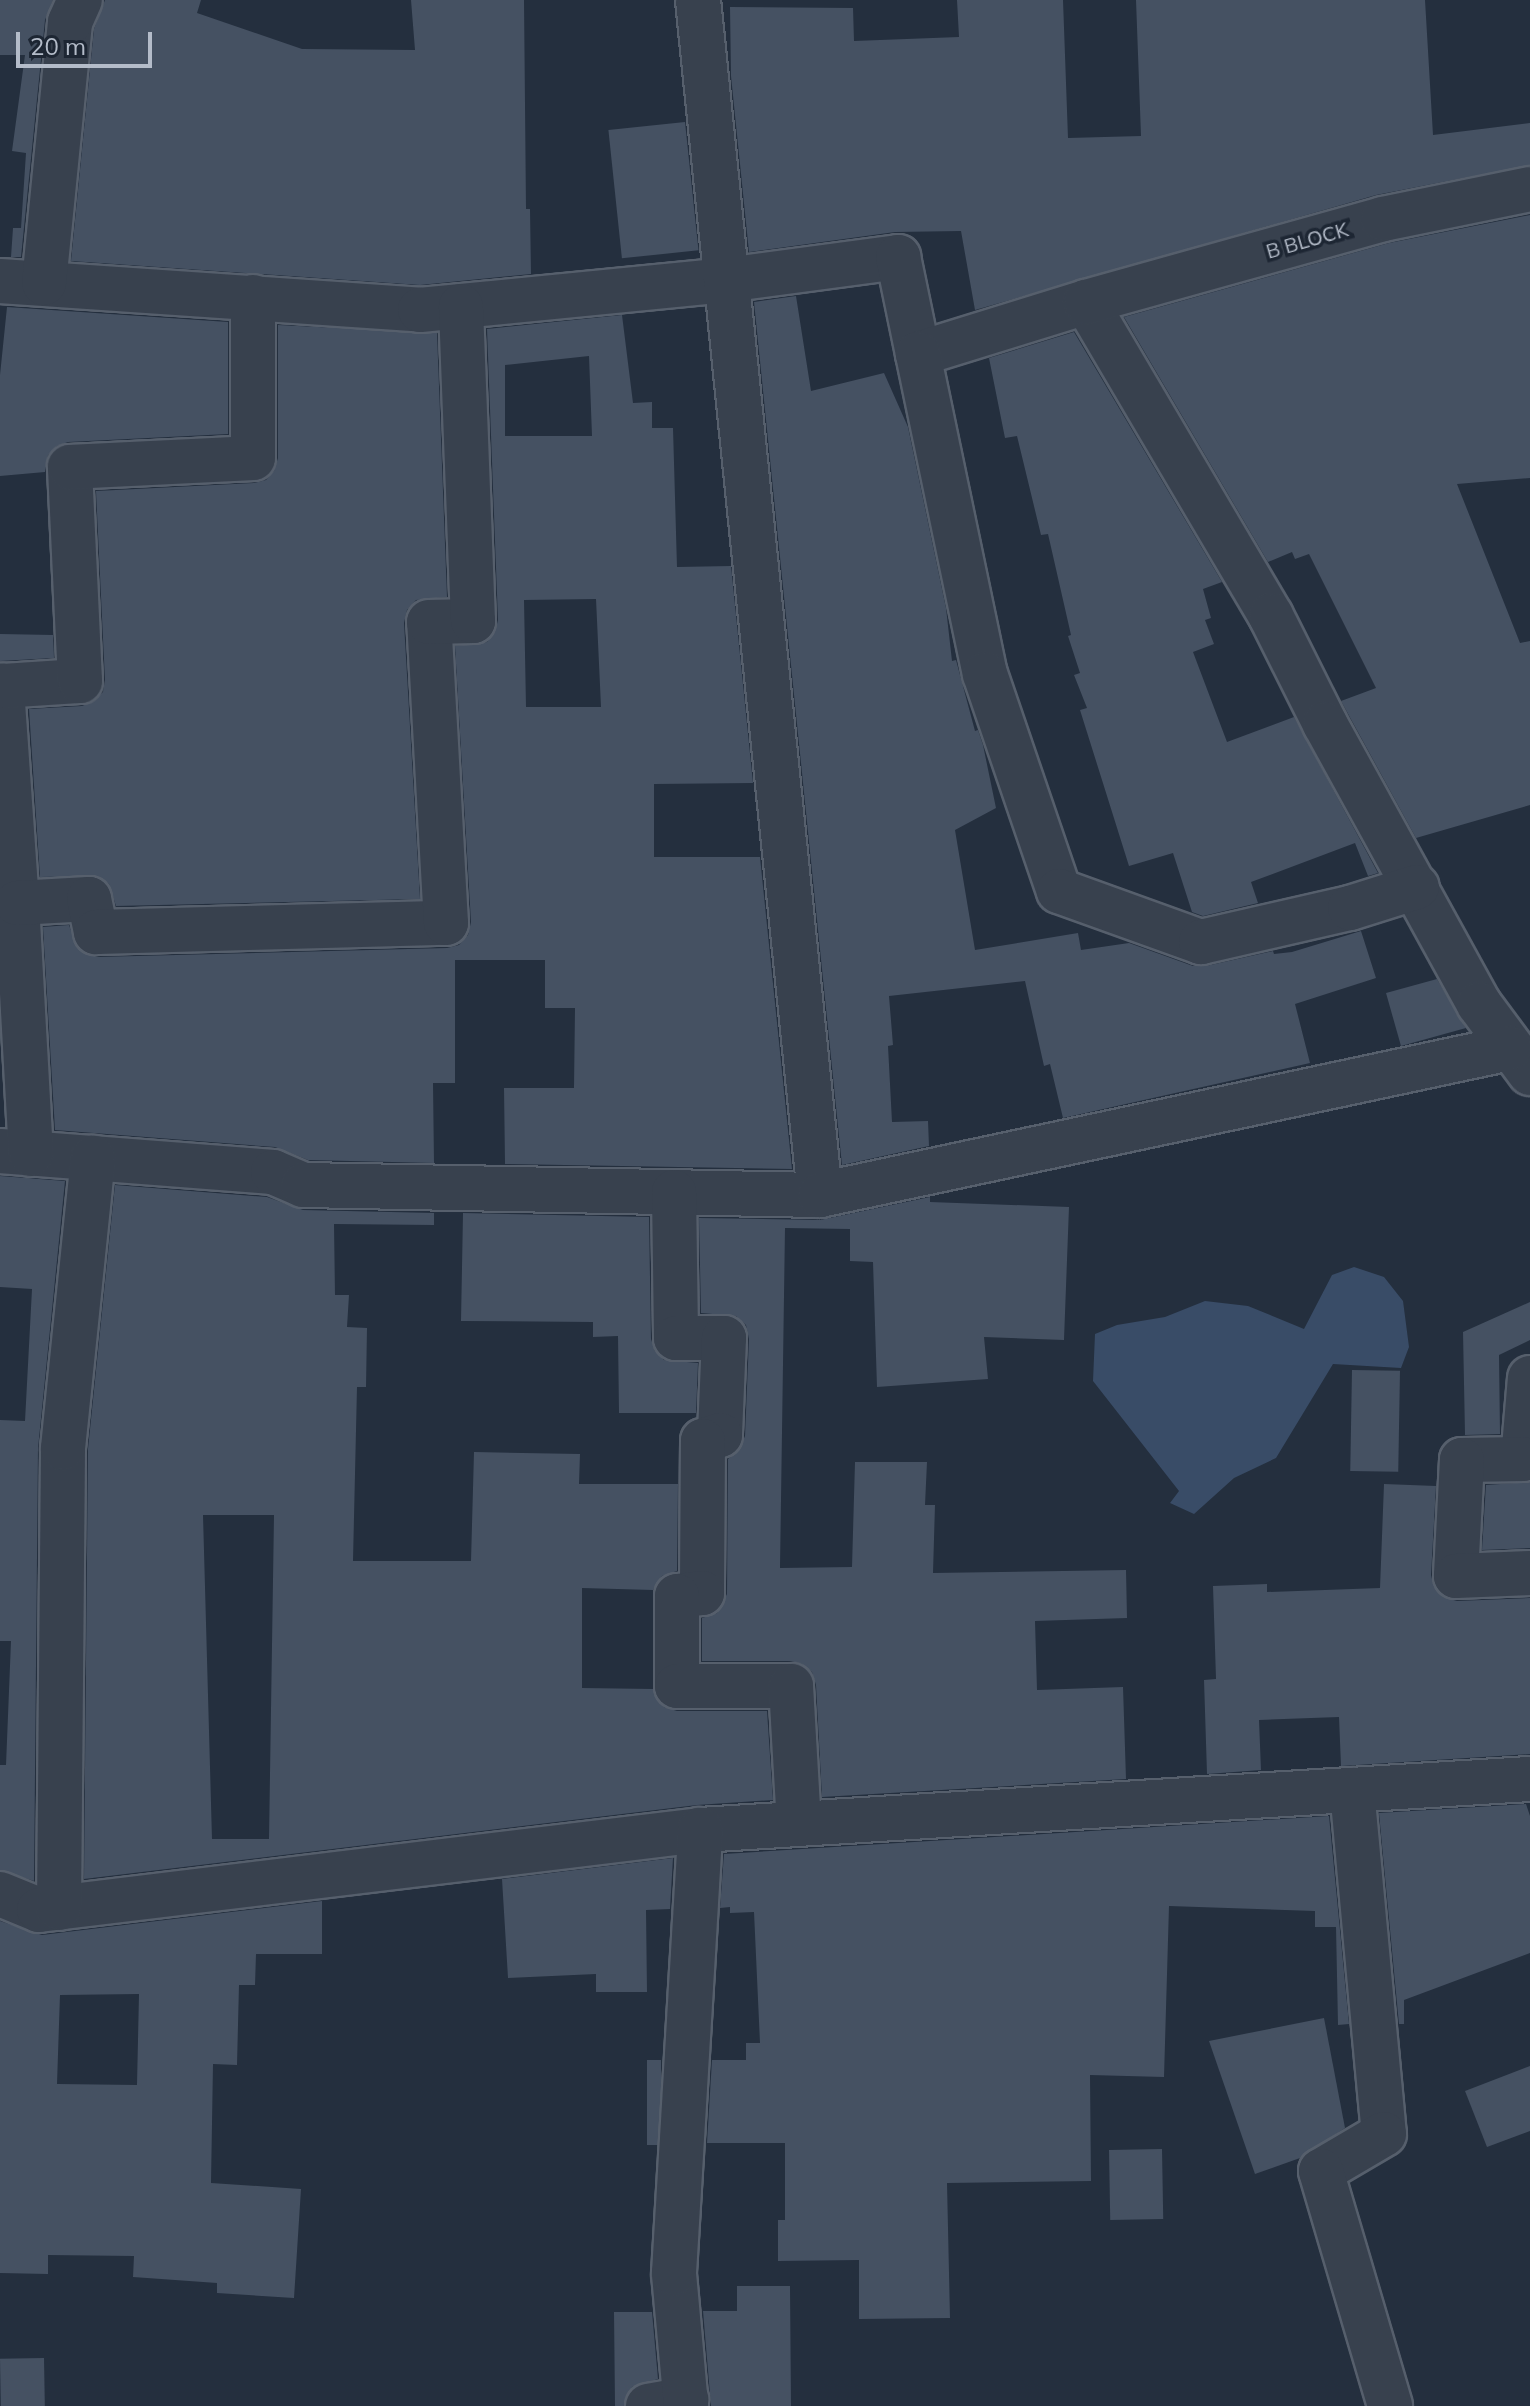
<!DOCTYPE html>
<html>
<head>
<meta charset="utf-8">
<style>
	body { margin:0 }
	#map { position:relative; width:1530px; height:2406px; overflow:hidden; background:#242f3e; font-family:Mulish,sans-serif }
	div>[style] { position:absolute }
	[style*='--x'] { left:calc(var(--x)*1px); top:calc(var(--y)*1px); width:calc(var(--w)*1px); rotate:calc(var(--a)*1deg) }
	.water>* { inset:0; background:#394c67 }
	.building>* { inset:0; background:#455162; transform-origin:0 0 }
	.roads { filter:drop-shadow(2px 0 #565f6c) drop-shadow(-2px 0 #565f6c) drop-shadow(0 2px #565f6c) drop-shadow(0 -2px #565f6c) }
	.minor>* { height:44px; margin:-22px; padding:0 22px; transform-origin:22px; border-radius:22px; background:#38414e }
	span { translate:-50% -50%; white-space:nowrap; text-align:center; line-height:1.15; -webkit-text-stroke:7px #1d2633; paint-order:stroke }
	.street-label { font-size:20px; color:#b4bcc9 }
	.scale { position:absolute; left:16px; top:32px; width:136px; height:36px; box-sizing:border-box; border:4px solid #b4bcc9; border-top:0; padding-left:10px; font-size:24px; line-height:28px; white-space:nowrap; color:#b4bcc9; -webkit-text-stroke:6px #1d2633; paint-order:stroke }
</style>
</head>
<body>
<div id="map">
	<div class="water">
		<div style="clip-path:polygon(1354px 1267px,1384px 1277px,1403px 1301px,1409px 1347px,1401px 1368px,1333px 1364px,1276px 1458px,1234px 1478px,1194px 1514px,1170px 1503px,1179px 1491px,1093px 1381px,1095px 1334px,1117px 1325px,1165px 1317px,1205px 1301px,1248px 1306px,1304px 1329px,1332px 1275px)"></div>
	</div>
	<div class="building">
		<div style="clip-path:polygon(0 0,53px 0,45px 20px,21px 257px,11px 257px,13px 228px,21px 228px,26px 153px,12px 151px,25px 55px,0 55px)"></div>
		<div style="clip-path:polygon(105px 0,201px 0,197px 13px,302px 49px,415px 50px,411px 0,524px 0,526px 209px,530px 209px,531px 274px,420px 285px,71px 261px,94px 29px)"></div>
		<div style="clip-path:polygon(957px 0,1063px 0,1068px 138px,1141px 136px,1136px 0,1425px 0,1433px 135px,1530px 123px,1530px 165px,1376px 195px,975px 310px,961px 231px,895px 232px,749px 252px,731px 76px,730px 7px,853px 8px,854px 41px,959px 37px)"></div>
		<div style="left:685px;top:122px;width:129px;height:77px;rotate:84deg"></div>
		<div style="clip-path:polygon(1530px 215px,1530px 478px,1457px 484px,1520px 643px,1530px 641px,1530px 805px,1416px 838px,1341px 701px,1376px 688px,1309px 554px,1295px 559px,1292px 552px,1268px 562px,1124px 317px,1389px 243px)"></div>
		<div style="clip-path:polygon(796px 296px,811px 391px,884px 373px,908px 427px,946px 608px,952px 661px,956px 660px,975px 731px,978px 730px,983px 745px,996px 808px,955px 830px,975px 950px,1078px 933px,1081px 950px,1129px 943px,1193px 966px,1206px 966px,1273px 951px,1274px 954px,1292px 952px,1361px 931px,1376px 978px,1295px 1004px,1310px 1063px,1063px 1118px,1050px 1064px,1044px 1066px,1025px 981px,889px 996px,893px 1045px,888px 1046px,892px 1122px,928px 1121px,929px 1146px,842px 1165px,754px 302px)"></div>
		<div style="clip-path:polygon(7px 307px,228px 322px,228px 434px,68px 442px,57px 446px,48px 455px,45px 472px,0 476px,0 375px)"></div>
		<div style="clip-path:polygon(evenodd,622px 315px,633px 403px,652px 402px,652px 428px,673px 428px,677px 567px,731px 566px,753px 783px,654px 784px,654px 857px,760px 857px,792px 1169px,505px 1164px,504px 1088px,574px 1088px,575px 1008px,545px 1008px,545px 960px,455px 960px,455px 1083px,433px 1083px,434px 1163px,308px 1160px,275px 1147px,55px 1130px,43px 927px,69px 925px,77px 948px,97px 957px,447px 948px,459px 945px,468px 935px,471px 922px,455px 646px,487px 642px,495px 632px,498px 620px,487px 329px,622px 315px,589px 356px,592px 436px,505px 436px,505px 365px,589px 356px,622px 315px,596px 599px,601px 707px,526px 707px,524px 600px,596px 599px)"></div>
		<div style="clip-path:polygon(278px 325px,437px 333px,447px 597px,416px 600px,407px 610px,404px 623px,420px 899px,116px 906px,109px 884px,98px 876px,40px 877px,29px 709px,82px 706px,94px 701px,103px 692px,105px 680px,96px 491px,254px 483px,266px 480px,274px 471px,278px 458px)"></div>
		<div style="clip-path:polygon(1074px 332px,1222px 582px,1203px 589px,1211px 618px,1205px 620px,1214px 644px,1193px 652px,1227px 742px,1294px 717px,1378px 873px,1368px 876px,1355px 843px,1251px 882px,1258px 903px,1203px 916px,1192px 912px,1173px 853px,1129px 866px,1080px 710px,1087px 708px,1074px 675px,1080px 673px,1068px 636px,1071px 635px,1048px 534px,1041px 535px,1017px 436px,1005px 438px,989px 358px)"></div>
		<div style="clip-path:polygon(0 634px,53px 635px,54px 658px,0 661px)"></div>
		<div style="clip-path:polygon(1437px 979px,1466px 1028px,1401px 1046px,1386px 993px)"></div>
		<div style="clip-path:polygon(0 1176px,65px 1181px,38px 1448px,34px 1881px,0 1870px,0 1765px,6px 1765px,11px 1641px,0 1641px,0 1420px,25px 1421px,32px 1289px,0 1287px)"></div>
		<div style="clip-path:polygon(evenodd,115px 1185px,267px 1197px,303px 1210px,434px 1213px,434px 1225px,334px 1224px,335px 1295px,349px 1295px,347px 1327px,367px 1328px,366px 1387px,357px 1387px,353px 1561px,471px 1561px,474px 1452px,580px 1454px,579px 1484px,678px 1484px,677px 1571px,662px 1576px,653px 1590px,582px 1588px,582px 1688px,653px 1689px,664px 1707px,677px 1711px,767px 1711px,773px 1800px,697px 1805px,84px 1879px,88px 1449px,115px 1185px,203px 1515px,274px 1515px,269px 1839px,212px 1839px,203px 1515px)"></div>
		<div style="clip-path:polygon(930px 1197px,930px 1202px,1069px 1207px,1064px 1340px,984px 1337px,988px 1379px,877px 1387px,873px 1262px,850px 1261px,850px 1229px,785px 1228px,780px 1568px,852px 1567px,855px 1462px,927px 1462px,925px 1505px,935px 1505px,933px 1573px,1126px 1570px,1127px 1618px,1035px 1621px,1037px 1690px,1123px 1687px,1126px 1779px,822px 1797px,816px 1685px,812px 1672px,802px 1664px,791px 1661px,702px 1661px,702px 1618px,717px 1613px,727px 1594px,728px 1459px,739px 1450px,745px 1436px,749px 1339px,746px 1325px,736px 1316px,701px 1313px,699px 1218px,820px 1220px)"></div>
		<div style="clip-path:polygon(463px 1213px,649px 1217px,651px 1339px,655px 1351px,664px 1360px,698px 1363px,696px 1413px,619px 1413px,618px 1336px,593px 1337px,593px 1322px,461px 1321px)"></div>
		<div style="clip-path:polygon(1530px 1302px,1530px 1340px,1499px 1355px,1500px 1434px,1465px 1435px,1463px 1332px)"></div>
		<div style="left:1352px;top:1370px;width:48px;height:101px;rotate:1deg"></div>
		<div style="clip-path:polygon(1530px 1482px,1530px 1548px,1482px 1550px,1486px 1485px)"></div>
		<div style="clip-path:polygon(1384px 1484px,1436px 1486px,1431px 1575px,1434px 1587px,1443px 1597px,1457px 1601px,1530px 1598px,1530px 1754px,1341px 1766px,1339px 1717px,1259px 1720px,1261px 1770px,1207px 1774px,1204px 1680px,1216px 1679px,1213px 1586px,1267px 1584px,1267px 1592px,1380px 1588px)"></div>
		<div style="clip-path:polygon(1526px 1804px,1530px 1816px,1530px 1953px,1404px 2000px,1404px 2024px,1399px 2024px,1379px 1813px)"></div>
		<div style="clip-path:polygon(1329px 1816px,1349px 2024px,1338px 2025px,1336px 1927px,1315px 1927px,1315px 1911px,1169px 1906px,1164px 2077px,1090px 2075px,1091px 2181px,947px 2183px,950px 2318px,859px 2319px,859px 2260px,778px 2261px,778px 2220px,785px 2220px,785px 2143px,707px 2143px,712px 2060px,746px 2060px,746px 2043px,760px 2043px,754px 1912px,730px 1913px,730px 1907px,720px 1908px,724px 1854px)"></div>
		<div style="clip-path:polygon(673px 1858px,670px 1909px,646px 1910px,647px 1992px,596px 1992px,596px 1974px,508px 1978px,502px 1879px)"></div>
		<div style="clip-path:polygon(evenodd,322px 1901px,322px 1954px,256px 1954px,255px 1985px,239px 1985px,237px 2065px,213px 2064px,211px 2183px,301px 2189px,294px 2298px,217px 2293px,217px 2283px,133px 2277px,134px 2256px,48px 2255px,48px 2274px,0 2273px,0 1921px,42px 1935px,322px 1901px,139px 1994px,137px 2085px,57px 2084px,60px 1995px,139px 1994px)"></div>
		<div style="clip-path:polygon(1324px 2018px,1345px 2128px,1300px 2158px,1255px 2174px,1209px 2041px)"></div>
		<div style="left:647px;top:2060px;width:14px;height:85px"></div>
		<div style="clip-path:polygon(1530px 2066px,1530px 2131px,1487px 2147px,1465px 2091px)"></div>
		<div style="left:1162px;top:2149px;width:70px;height:53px;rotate:89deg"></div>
		<div style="clip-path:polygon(737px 2286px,790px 2286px,791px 2406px,711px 2406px,703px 2311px,737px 2311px)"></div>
		<div style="clip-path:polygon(614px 2312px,652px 2312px,658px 2379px,632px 2387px,624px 2406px,615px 2406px)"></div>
		<div style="left:44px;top:2358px;width:48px;height:44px;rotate:89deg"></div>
	</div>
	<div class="roads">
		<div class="minor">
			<div style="--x:0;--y:281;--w:421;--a:3.9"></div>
			<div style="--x:420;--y:310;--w:307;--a:-5.6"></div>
			<div style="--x:726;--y:280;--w:174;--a:-7.6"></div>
			<div style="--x:898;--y:257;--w:99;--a:78.3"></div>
			<div style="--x:918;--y:354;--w:176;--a:-17.2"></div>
			<div style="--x:1086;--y:302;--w:364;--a:59.5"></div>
			<div style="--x:1271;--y:616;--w:121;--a:63.4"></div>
			<div style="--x:1325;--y:724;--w:320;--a:61.2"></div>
			<div style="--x:1479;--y:1004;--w:86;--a:53.5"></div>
			<div style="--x:44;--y:283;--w:262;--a:-84.3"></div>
			<div style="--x:70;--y:22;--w:24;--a:-66"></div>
			<div style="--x:1086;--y:302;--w:308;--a:-15.6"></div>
			<div style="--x:1383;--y:219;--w:150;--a:-11.5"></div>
			<div style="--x:918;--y:354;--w:327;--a:78.2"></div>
			<div style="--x:985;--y:674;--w:229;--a:71.2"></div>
			<div style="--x:1059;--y:891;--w:151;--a:19.8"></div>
			<div style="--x:1201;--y:942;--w:153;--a:-12.9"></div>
			<div style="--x:1350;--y:908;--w:70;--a:-17.4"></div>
			<div style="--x:17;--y:903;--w:218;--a:-94"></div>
			<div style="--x:2;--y:686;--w:78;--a:-3.7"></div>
			<div style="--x:80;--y:681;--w:214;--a:-92.7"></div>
			<div style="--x:70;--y:467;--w:183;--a:-2.8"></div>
			<div style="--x:253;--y:458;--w:161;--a:-90"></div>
			<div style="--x:0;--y:1151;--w:274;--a:4.4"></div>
			<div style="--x:273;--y:1172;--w:33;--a:23"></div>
			<div style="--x:303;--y:1185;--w:517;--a:1.11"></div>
			<div style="--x:820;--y:1195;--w:1201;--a:-95.83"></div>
			<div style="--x:31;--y:1154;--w:251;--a:-93.2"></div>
			<div style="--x:17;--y:903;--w:72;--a:-3.2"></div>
			<div style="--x:89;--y:899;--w:34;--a:78"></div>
			<div style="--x:96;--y:932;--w:350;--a:-1.5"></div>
			<div style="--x:446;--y:923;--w:301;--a:-93.2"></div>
			<div style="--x:429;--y:622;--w:44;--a:-1.3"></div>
			<div style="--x:473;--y:621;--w:315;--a:-92.2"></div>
			<div style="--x:674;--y:1192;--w:146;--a:89.2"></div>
			<div style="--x:676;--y:1338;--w:48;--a:0"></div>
			<div style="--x:724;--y:1338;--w:97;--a:92.4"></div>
			<div style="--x:720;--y:1435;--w:18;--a:161"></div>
			<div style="--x:703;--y:1441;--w:152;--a:90.4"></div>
			<div style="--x:702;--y:1593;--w:25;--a:173"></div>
			<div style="--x:677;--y:1596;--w:90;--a:90"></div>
			<div style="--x:677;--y:1686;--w:114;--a:0"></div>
			<div style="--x:791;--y:1686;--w:138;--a:86.7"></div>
			<div style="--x:820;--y:1195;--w:705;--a:-12.03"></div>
			<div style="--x:1530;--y:1378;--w:81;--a:94.9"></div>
			<div style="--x:1523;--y:1459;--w:61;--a:179.1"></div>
			<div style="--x:1462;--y:1460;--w:116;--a:93"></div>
			<div style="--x:1456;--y:1576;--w:74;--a:-2.3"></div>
			<div style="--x:1352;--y:1790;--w:345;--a:84.7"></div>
			<div style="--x:1384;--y:2134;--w:73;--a:149.6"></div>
			<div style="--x:1321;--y:2171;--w:245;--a:73.6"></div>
			<div style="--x:0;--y:1894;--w:42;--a:22.3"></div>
			<div style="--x:39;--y:1910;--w:666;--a:-6.9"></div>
			<div style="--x:700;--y:1830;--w:832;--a:-3.52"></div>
			<div style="--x:59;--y:1908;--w:460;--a:-89.5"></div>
			<div style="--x:63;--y:1448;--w:292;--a:-84.1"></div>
			<div style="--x:648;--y:2406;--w:39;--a:-10"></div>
			<div style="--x:686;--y:2406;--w:134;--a:-95.2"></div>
			<div style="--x:674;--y:2273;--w:444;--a:-86.6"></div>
		</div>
	</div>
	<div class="street-label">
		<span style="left:1307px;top:240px;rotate:-16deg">B BLOCK</span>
	</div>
	<div class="scale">20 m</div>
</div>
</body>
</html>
